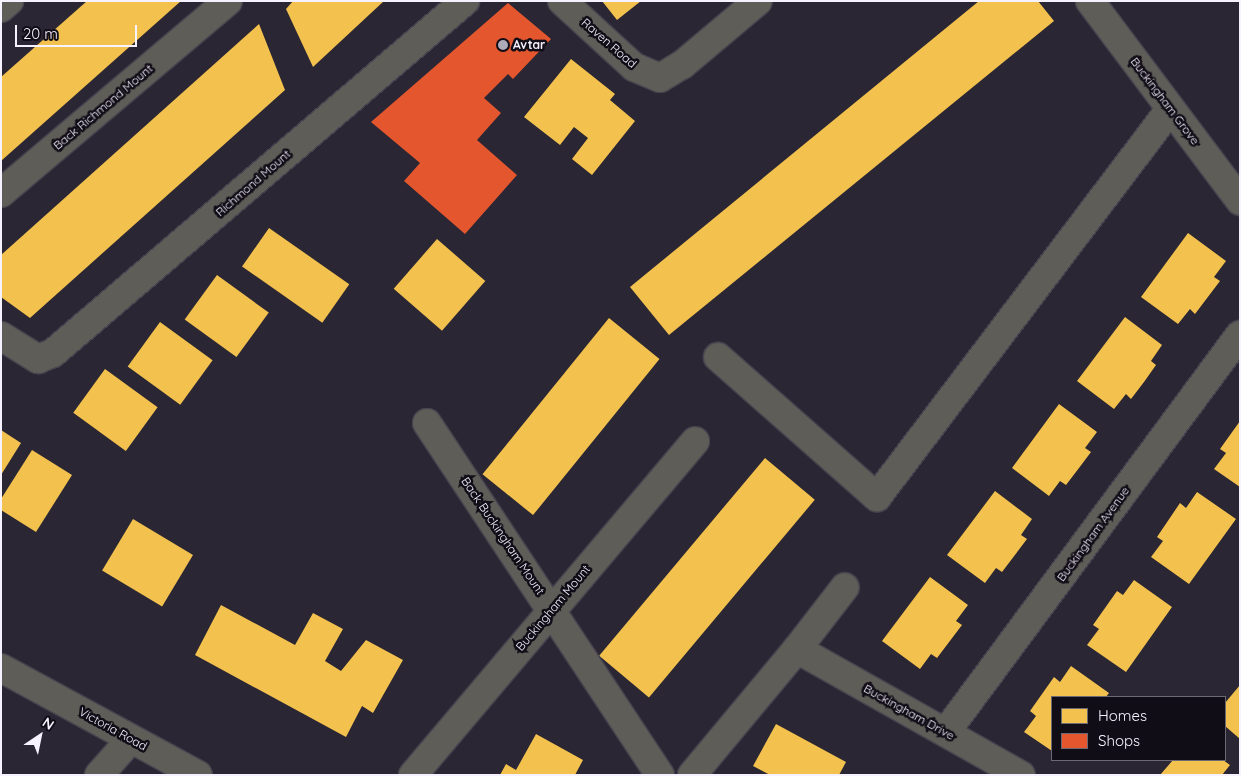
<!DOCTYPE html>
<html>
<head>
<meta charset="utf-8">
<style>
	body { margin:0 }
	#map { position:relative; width:1241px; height:776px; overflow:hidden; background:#2a2633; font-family:Quicksand,sans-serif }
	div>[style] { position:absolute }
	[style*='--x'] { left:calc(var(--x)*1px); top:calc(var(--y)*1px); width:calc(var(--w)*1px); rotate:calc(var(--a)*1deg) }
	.homes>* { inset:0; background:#f2c14e; transform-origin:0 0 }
	.shops>* { inset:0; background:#e4572e }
	.roads { filter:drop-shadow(1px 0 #47434f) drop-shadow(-1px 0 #47434f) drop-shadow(0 1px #47434f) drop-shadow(0 -1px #47434f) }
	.minor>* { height:28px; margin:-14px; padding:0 14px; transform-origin:14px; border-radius:14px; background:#5e5d57 }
	.dots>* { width:14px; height:14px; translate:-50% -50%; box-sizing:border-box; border:2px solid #110d17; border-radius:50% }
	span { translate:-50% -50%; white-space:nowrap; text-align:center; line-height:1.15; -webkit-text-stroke:5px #110d17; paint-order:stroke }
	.street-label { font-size:12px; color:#f6f2ff }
	.poi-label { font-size:12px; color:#f6f2ff; font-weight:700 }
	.left { translate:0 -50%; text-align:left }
	.frame { position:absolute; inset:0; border:2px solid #f6f2ff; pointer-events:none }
	.legend { position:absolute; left:1051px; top:696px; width:175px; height:65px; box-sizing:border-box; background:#110d17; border:1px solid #6d6974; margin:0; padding:6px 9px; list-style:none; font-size:15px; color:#f6f2ff }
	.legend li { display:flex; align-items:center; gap:10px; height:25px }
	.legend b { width:25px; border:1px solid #6d6974 }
	.north { position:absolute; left:15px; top:711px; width:50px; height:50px; -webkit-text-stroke:4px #110d17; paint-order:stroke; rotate:34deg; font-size:14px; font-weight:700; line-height:20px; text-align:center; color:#f6f2ff }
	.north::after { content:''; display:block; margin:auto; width:18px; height:22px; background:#f6f2ff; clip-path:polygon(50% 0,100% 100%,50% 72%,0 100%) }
	.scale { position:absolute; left:15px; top:25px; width:122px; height:22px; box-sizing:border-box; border:2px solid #f6f2ff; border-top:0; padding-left:6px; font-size:15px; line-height:18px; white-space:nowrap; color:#f6f2ff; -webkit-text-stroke:4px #110d17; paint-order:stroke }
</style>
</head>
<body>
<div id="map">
	<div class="homes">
		<div style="clip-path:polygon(87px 1px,181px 1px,1px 161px,1px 77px)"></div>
		<div style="clip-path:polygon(293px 1px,384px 1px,313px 67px,286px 9px)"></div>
		<div style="clip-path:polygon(602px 1px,641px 1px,617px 20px)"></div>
		<div style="clip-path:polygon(979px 1px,1038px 1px,1054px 21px,669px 335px,630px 287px)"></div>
		<div style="clip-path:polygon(259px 24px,285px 90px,30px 318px,1px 297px,1px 255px)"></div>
		<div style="clip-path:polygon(571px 59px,615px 94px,610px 100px,635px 121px,592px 175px,572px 159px,588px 138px,574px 127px,560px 145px,524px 117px)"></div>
		<div style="left:269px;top:228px;width:98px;height:47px;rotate:35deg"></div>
		<div style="clip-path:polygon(1188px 233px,1226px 261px,1214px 277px,1220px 281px,1195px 314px,1190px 309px,1178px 324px,1141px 297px)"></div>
		<div style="left:437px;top:239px;width:64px;height:66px;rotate:41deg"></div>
		<div style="left:217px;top:275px;width:64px;height:55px;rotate:36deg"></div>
		<div style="clip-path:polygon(1125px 317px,1162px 345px,1151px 361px,1156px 365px,1144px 382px,1131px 399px,1126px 394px,1114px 409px,1077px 381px)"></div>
		<div style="left:609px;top:318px;width:65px;height:201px;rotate:39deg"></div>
		<div style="left:160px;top:322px;width:65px;height:55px;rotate:36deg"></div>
		<div style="left:105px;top:369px;width:65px;height:54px;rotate:36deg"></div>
		<div style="clip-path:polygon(1059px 404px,1097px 432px,1085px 448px,1091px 452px,1079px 468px,1066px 485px,1060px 481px,1049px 496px,1012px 468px)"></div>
		<div style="clip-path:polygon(1240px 421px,1240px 487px,1214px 469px,1226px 453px,1220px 449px)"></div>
		<div style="clip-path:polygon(1px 430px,21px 443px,1px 475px)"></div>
		<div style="clip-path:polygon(32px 450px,72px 475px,36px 532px,1px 510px,1px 499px)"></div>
		<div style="left:765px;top:458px;width:65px;height:258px;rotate:40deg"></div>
		<div style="clip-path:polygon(995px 491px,1032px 519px,1021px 535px,1027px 539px,1002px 572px,996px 568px,985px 583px,947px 555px)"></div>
		<div style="clip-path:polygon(1197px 492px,1236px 519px,1189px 584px,1151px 557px,1163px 541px,1157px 537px,1180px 503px,1186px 508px)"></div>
		<div style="left:133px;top:519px;width:70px;height:60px;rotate:31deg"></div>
		<div style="clip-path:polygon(930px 577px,968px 605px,956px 621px,962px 625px,937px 658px,931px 654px,920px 669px,882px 641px)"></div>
		<div style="clip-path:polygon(1134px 580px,1172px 607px,1126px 672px,1087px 645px,1099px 629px,1093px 625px,1117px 591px,1123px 595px)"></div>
		<div style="clip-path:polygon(221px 605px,295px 645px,313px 613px,343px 629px,325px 661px,341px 671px,366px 640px,403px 660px,373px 713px,362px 706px,346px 737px,195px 655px)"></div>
		<div style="clip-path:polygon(1071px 666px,1109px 693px,1106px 697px,1052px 697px,1052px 751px,1024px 732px,1036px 716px,1030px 711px,1054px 677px,1060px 682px)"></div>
		<div style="clip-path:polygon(1240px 685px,1240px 739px,1225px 726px,1225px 703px)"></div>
		<div style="clip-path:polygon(776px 724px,846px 762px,839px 775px,770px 775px,753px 766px)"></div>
		<div style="clip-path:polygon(536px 734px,583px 760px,575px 775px,500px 775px,506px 764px,516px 770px)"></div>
		<div style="clip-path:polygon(1173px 760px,1223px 760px,1230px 765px,1222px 775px,1160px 775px)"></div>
	</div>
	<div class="shops">
		<div style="clip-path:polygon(508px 3px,551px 39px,513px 79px,508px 74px,484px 98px,501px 113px,477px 140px,517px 175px,465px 234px,404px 181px,420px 163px,371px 122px)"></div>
	</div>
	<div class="roads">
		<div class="minor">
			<div style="--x:562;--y:1;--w:98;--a:42.5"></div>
			<div style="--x:634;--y:67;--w:28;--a:23"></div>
			<div style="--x:660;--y:78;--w:26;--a:-31"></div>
			<div style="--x:682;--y:65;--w:99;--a:-40.1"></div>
			<div style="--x:1090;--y:1;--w:250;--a:53.1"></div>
			<div style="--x:1;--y:8;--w:11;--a:-41"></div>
			<div style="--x:1;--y:193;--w:297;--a:-40.2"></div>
			<div style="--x:1;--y:336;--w:44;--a:31.9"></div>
			<div style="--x:38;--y:359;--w:16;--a:-22"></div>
			<div style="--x:53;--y:353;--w:542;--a:-40.51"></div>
			<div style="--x:718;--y:357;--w:212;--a:41.4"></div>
			<div style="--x:877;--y:497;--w:485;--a:-52.9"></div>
			<div style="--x:427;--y:423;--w:422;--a:56.5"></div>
			<div style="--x:797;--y:649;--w:257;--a:29.4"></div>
			<div style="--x:1;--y:668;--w:224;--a:28.5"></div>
			<div style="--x:946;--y:732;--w:494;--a:-53.5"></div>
			<div style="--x:99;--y:775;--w:48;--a:-48.4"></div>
			<div style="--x:413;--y:775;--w:437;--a:-49.8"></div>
			<div style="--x:692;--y:775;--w:164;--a:-50.2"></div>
			<div style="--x:797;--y:649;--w:78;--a:-52.3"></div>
		</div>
	</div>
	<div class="dots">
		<div style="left:503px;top:45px;background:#afabb8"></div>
	</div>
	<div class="street-label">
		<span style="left:609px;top:43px;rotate:41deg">Raven Road</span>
		<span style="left:1165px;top:101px;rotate:53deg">Buckingham Grove</span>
		<span style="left:103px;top:107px;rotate:-40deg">Back Richmond Mount</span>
		<span style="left:253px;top:183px;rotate:-41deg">Richmond Mount</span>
		<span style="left:1093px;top:534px;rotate:-54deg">Buckingham Avenue</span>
		<span style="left:503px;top:536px;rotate:56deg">Back Buckingham Mount</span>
		<span style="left:553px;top:608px;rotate:-50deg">Buckingham Mount</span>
		<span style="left:909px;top:712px;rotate:29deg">Buckingham Drive</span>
		<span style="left:113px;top:729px;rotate:29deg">Victoria Road</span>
	</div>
	<div class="poi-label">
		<span class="left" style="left:513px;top:45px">Avtar</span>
	</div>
	<div class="frame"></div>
	<ul class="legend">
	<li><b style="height:14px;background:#f2c14e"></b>Homes</li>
	<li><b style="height:14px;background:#e4572e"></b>Shops</li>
	</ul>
	<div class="north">N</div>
	<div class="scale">20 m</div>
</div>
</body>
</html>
